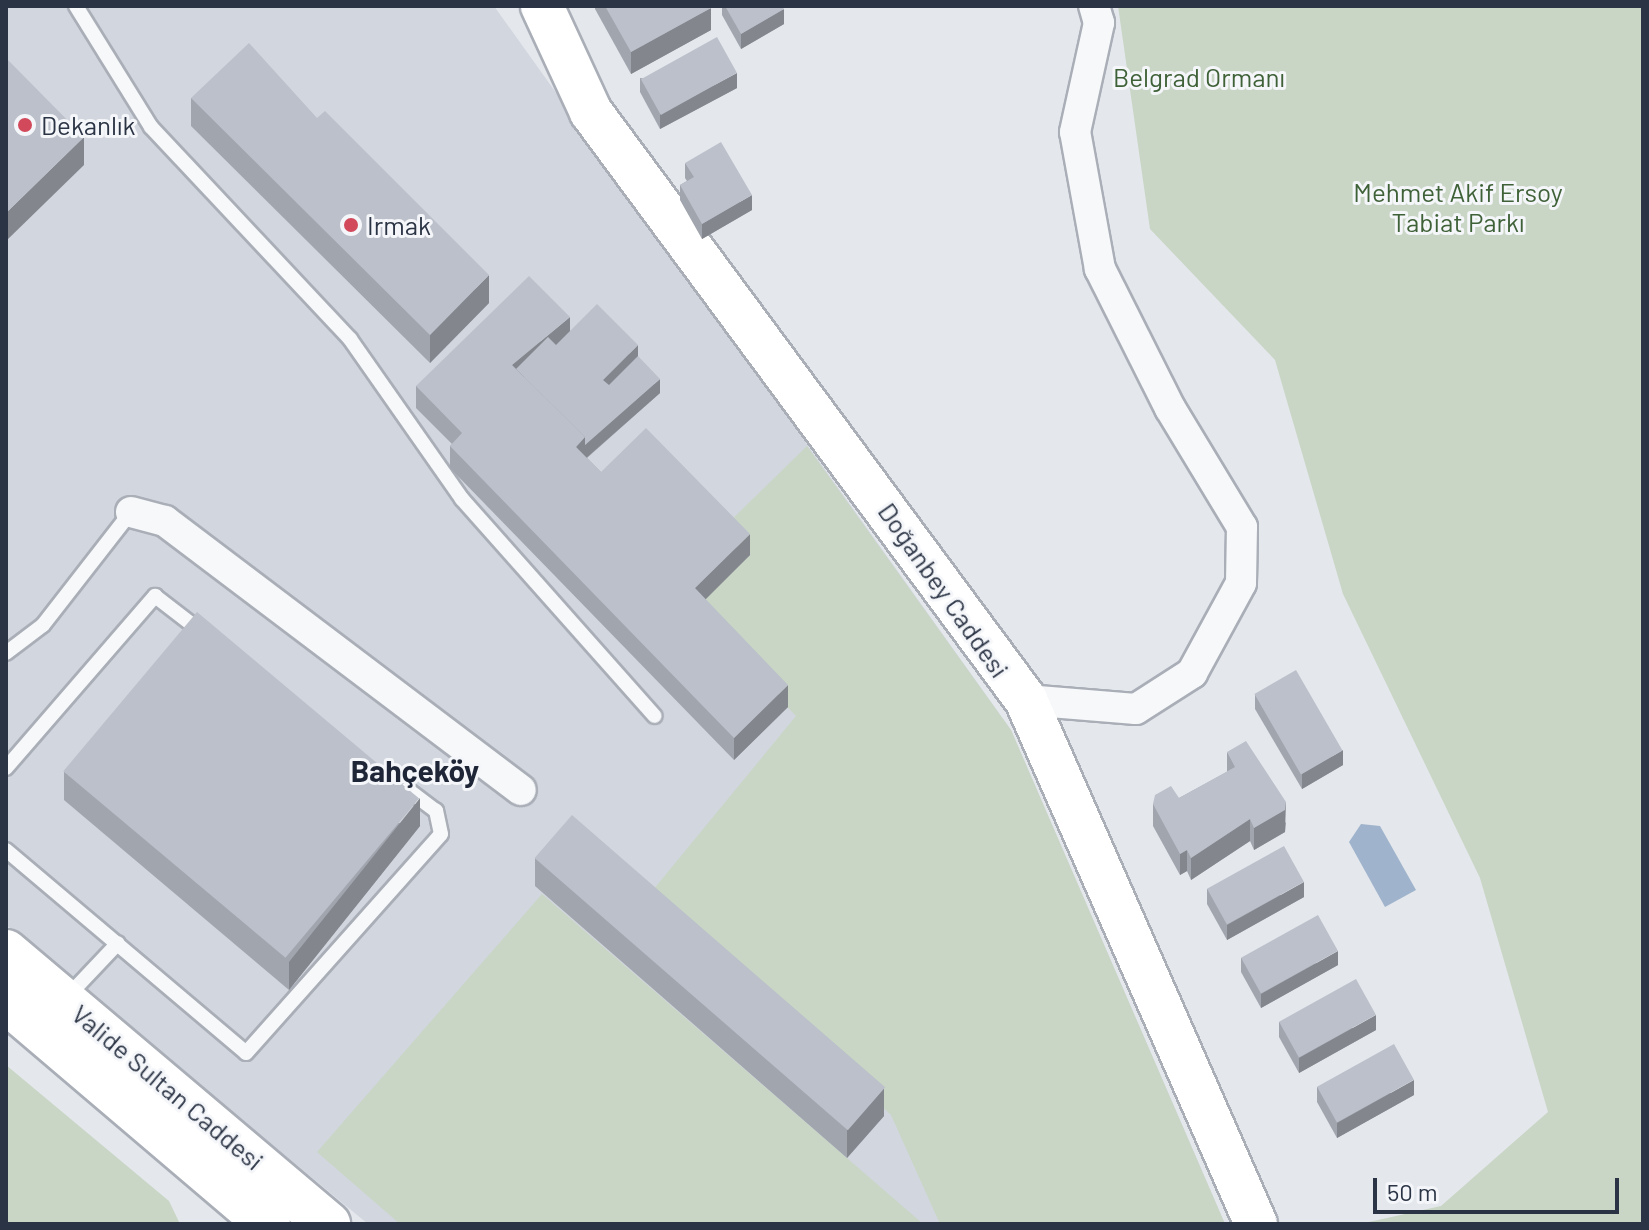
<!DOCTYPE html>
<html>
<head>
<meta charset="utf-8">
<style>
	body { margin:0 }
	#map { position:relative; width:1649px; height:1230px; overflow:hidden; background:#e4e7ec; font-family:Barlow,sans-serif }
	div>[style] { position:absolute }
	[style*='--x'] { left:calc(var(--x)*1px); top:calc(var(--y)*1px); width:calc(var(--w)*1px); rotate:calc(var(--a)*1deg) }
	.built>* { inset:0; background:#d2d6de }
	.green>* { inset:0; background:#c9d6c5 }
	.water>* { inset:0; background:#9fb4cc }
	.roads { filter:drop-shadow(2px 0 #a9aeb7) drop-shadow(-2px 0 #a9aeb7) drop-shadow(0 2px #a9aeb7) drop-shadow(0 -2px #a9aeb7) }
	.lane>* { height:14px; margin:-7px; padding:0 7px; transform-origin:7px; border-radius:7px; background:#f7f8fa }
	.street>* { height:30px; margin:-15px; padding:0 15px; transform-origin:15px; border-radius:15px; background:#f7f8fa }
	.secondary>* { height:42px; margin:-21px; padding:0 21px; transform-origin:21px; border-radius:21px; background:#fff }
	.primary>* { height:44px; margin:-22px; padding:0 22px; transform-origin:22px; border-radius:22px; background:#fff }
	.wall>* { inset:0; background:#a1a5ae }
	.shaded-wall>* { inset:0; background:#83868d }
	.building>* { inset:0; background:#bbc0ca; transform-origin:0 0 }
	.dots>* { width:22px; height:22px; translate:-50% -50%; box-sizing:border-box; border:4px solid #f4f6f9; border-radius:50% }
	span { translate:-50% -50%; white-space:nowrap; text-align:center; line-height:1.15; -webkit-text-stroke:6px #f4f6f9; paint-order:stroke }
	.park-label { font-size:26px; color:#3f6138 }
	.poi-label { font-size:26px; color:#2b3445 }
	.left { translate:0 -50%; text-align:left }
	.street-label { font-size:26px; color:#2b3445 }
	.quarter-label { font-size:30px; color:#1d2536; font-weight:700 }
	.frame { position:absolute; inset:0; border:8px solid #2b3445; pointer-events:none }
	.scale { position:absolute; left:1373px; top:1178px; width:246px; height:36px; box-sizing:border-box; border:4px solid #2b3445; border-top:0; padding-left:10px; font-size:24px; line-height:28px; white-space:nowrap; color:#2b3445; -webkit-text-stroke:6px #f4f6f9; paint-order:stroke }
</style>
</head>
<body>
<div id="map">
	<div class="built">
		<div style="clip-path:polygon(6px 6px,494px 6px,1011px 730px,1225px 1224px,368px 1224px,6px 925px)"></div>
	</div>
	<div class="green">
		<div style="clip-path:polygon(1118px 6px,1643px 6px,1643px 1224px,1360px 1224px,1441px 1206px,1548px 1112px,1480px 878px,1343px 594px,1275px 360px,1150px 229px)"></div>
		<div style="clip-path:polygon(807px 446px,1011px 730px,1225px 1224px,940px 1224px,891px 1115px,653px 890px,796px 716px,695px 610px,723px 528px)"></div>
		<div style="clip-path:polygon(542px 894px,922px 1223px,400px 1224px,317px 1152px)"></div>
		<div style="clip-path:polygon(6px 1065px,169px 1201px,180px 1224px,6px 1224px)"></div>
	</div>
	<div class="water">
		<div style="clip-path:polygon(1361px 824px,1380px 826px,1416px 890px,1385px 907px,1349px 842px)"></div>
	</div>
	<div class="roads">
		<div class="lane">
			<div style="--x:76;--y:6;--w:142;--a:58.2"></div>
			<div style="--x:151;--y:127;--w:291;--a:46.8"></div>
			<div style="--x:350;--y:339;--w:195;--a:55"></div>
			<div style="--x:462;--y:499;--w:290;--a:48.4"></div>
			<div style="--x:6;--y:653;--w:46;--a:-37.1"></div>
			<div style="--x:43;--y:625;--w:143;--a:-52.1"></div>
			<div style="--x:6;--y:768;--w:228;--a:-49.1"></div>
			<div style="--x:155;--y:596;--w:61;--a:37.6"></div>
			<div style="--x:6;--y:850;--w:314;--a:40.2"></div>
			<div style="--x:246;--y:1053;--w:293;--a:-48.3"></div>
			<div style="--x:441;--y:834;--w:24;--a:-102"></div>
			<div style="--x:436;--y:811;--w:36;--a:-143"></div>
			<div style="--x:67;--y:997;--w:74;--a:-46.6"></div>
		</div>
		<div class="street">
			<div style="--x:131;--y:512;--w:35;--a:15"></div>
			<div style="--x:165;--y:521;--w:446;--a:37.1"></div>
			<div style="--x:1026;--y:700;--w:110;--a:4.7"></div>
			<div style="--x:1136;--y:709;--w:67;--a:-32.7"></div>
			<div style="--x:1192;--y:673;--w:102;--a:-61.4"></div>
			<div style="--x:1241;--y:583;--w:56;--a:-89"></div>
			<div style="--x:1242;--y:527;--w:139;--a:-121.2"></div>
			<div style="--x:1170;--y:408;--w:156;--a:-116.7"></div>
			<div style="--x:1100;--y:269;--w:139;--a:-100.3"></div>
			<div style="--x:1075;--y:132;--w:112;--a:-77.6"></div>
			<div style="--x:1099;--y:23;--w:18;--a:-106"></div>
		</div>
		<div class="secondary">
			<div style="--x:542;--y:6;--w:117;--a:65.2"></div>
			<div style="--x:591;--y:112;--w:731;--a:53.51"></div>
			<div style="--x:1026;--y:700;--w:572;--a:66.3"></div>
		</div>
		<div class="primary">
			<div style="--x:6;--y:952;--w:422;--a:40.2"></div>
			<div style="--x:6;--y:1001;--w:344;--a:40.4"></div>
		</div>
	</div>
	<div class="wall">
		<div style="clip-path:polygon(595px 6px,709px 6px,711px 30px,631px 74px,595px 9px)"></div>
		<div style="clip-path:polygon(722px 6px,782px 6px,784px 24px,741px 49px,722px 15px)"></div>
		<div style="clip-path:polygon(640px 78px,737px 88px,660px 129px,640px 92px)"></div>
		<div style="clip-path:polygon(191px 98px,317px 118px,489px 303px,430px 363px,191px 126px)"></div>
		<div style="clip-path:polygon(685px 163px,752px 210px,702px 239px,680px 200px,680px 185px,687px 181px,685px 178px)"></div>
		<div style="clip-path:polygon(570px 331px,638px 357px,660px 393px,587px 458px,601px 472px,750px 555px,705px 599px,788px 707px,734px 760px,450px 468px,450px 446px,452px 444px,416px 408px,416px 386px)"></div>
		<div style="clip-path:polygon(1255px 694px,1343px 765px,1302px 789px,1255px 709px)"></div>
		<div style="clip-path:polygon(1227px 752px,1286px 823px,1285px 832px,1254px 850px,1250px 841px,1191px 880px,1187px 871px,1180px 875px,1153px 826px,1153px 804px,1179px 798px,1227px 772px)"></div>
		<div style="clip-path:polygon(64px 772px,420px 826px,289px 990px,64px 800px)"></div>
		<div style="clip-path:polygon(535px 858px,884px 1116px,847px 1158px,535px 886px)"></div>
		<div style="clip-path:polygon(1207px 889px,1304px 897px,1227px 940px,1207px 904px)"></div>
		<div style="clip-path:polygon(1241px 958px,1338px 965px,1261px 1008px,1241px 972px)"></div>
		<div style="clip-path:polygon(1279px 1022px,1376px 1030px,1299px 1073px,1279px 1037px)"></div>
		<div style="clip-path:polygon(1317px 1087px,1414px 1095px,1337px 1138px,1317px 1102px)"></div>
	</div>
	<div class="shaded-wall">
		<div style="clip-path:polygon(711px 8px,711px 30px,631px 74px,631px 52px)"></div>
		<div style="clip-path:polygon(784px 9px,784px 24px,741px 49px,741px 34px)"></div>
		<div style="clip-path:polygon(737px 73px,737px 88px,660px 129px,660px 114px)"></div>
		<div style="clip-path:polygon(84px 137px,84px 165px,6px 241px,6px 213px)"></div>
		<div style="clip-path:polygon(752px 195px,752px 210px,702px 239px,702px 224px)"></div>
		<div style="clip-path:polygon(489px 275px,489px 303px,430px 363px,430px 335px)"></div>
		<div style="clip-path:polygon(570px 317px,570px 339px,520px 380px,512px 365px)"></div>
		<div style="clip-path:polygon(638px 345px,638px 360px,603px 395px,603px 380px)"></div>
		<div style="clip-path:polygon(660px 379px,660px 393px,585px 459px,585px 445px)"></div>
		<div style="clip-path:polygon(585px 437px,585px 459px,576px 447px)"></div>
		<div style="clip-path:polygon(750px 534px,750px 555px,695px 610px,695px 588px)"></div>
		<div style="clip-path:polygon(788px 685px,788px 707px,734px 760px,734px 738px)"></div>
		<div style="clip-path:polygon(1343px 750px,1343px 765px,1302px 789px,1302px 774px)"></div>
		<div style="clip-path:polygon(420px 798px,420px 826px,289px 990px,289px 962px)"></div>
		<div style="clip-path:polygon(1286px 802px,1285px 832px,1254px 850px,1254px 828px)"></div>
		<div style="clip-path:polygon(1250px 819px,1250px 841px,1191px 880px,1191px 858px)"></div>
		<div style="clip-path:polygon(1187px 850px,1187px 871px,1180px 875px,1180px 854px)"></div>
		<div style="clip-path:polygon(1304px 882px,1304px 897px,1227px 940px,1227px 925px)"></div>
		<div style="clip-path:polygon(1338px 951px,1338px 965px,1261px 1008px,1261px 994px)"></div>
		<div style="clip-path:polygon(1376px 1015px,1376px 1030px,1299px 1073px,1299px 1058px)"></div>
		<div style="clip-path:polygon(1414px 1080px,1414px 1095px,1337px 1138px,1337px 1123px)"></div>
		<div style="clip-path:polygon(884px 1088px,884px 1116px,847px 1158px,847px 1130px)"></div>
	</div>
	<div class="building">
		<div style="clip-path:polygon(605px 6px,709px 6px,711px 8px,631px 52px)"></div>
		<div style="clip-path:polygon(725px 6px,782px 6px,784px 9px,741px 34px)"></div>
		<div style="left:717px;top:37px;width:41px;height:87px;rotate:61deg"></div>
		<div style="clip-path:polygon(249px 43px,317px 118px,325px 111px,489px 275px,430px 335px,191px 98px)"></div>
		<div style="clip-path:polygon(6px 58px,84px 137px,6px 213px)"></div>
		<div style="clip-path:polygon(721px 142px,752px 195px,702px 224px,680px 185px,694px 177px,685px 163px)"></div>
		<div style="clip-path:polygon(529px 276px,570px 317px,512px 365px,585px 437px,576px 447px,601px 472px,646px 428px,750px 534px,695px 588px,788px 685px,734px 738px,450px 446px,462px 433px,416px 386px)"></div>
		<div style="clip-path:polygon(597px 304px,638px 345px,603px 380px,609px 385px,638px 356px,660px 379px,585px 445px,585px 437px,516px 369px,548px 337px,556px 345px)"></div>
		<div style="left:197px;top:612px;width:290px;height:208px;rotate:40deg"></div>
		<div style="left:1296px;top:670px;width:93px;height:48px;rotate:60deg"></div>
		<div style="clip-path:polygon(1246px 741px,1286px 802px,1285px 810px,1254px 828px,1250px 819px,1191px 858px,1187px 850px,1180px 854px,1153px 804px,1155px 795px,1171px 786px,1179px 798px,1235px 767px,1227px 752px)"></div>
		<div style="left:572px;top:815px;width:415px;height:57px;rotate:41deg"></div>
		<div style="left:1284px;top:846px;width:41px;height:88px;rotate:61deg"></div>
		<div style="left:1318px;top:915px;width:41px;height:88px;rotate:61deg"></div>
		<div style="left:1356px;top:979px;width:41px;height:88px;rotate:61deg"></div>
		<div style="left:1394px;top:1044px;width:41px;height:88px;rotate:61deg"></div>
	</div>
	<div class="dots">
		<div style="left:25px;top:125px;background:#d1495b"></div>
		<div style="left:351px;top:225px;background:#d1495b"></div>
	</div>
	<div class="park-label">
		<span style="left:1199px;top:77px">Belgrad Ormanı</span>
		<span style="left:1458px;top:207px">Mehmet Akif Ersoy<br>Tabiat Parkı</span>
	</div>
	<div class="poi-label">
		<span class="left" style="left:41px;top:125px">Dekanlık</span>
		<span class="left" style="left:367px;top:225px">Irmak</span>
	</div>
	<div class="street-label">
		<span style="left:944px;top:590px;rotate:55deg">Doğanbey Caddesi</span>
		<span style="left:168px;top:1087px;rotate:40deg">Valide Sultan Caddesi</span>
	</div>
	<div class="quarter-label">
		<span style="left:415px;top:770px">Bahçeköy</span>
	</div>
	<div class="frame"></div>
	<div class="scale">50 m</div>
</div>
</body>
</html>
